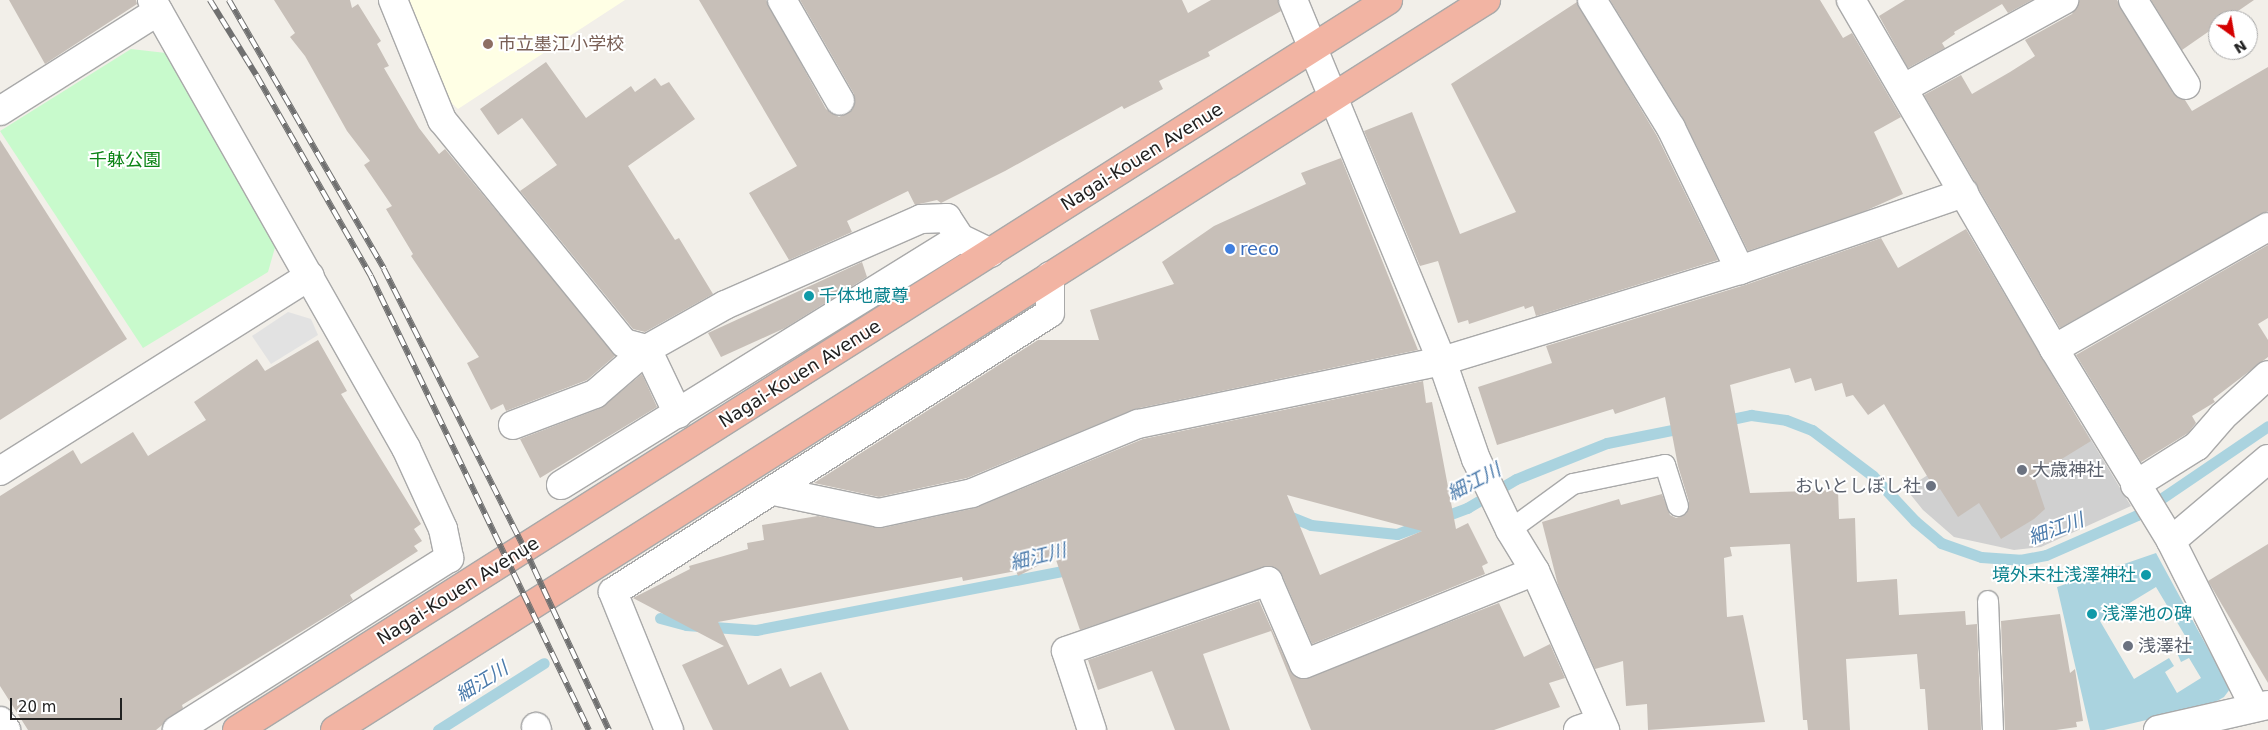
<!DOCTYPE html>
<html>
<head>
<meta charset="utf-8">
<style>
	body { margin:0 }
	#map { position:relative; width:2268px; height:730px; overflow:hidden; background:#f2efe9; font-family:"DejaVu Sans","Noto Sans JP",sans-serif }
	div>[style] { position:absolute }
	[style*='--x'] { left:calc(var(--x)*1px); top:calc(var(--y)*1px); width:calc(var(--w)*1px); rotate:calc(var(--a)*1deg) }
	.education>* { inset:0; background:#ffffe5 }
	.religious>* { inset:0; background:#d0d0d0 }
	.park>* { inset:0; background:#c8facc }
	.parking>* { inset:0; background:#e2e2e2 }
	.water>* { inset:0; background:#aad3df }
	.stream>* { height:11px; margin:-5.5px; padding:0 5.5px; transform-origin:5.5px; border-radius:5.5px; background:#aad3df }
	.building>* { inset:0; background:#c7bfb8 }
	.roads { filter:drop-shadow(1px 0 #a9a9a9) drop-shadow(-1px 0 #a9a9a9) drop-shadow(0 1px #a9a9a9) drop-shadow(0 -1px #a9a9a9) }
	.service>* { height:20px; margin:-10px; padding:0 10px; transform-origin:10px; border-radius:10px; background:#fff }
	.minor>* { height:28px; margin:-14px; padding:0 14px; transform-origin:14px; border-radius:14px; background:#fff }
	.trunk>* { height:28px; margin:-14px; padding:0 14px; transform-origin:14px; border-radius:14px; background:#f2b4a3 }
	.rail>* { height:5.5px; margin-top:-2.75px; transform-origin:0; background:repeating-linear-gradient(90deg,#fff 0 11px,#707070 0 22px); box-sizing:border-box; border-block:1px solid #707070 }
	.dots>* { width:14px; height:14px; translate:-50% -50%; box-sizing:border-box; border:2px solid #fff; border-radius:50% }
	span { translate:-50% -50%; white-space:nowrap; text-align:center; line-height:1.15; -webkit-text-stroke:4px #fff; paint-order:stroke }
	.education-label { font-size:18px; color:#785e54 }
	.left { translate:0 -50%; text-align:left }
	.street-label { font-size:18px; color:#222 }
	.park-label { font-size:18px; color:#0c8416 }
	.shop-label { font-size:18px; color:#366cbe }
	.culture-label { font-size:18px; color:#0d838f }
	.right { translate:-100% -50%; text-align:right }
	.worship-label { font-size:18px; color:#5b616d }
	.water-label { font-size:19px; color:#4a7aab; font-style:italic }
	.north { position:absolute; left:2208px; top:10px; width:50px; height:50px; box-sizing:border-box; background:#fff; border:1px solid #a7a7a7; border-radius:50%; rotate:148deg; font-size:14px; font-weight:700; line-height:20px; text-align:center; color:#222 }
	.north::after { content:''; display:block; margin:auto; width:18px; height:22px; background:#d40000; clip-path:polygon(50% 0,100% 100%,50% 72%,0 100%) }
	.scale { position:absolute; left:10px; top:698px; width:112px; height:22px; box-sizing:border-box; border:2px solid #222; border-top:0; padding-left:6px; font-size:15px; line-height:18px; white-space:nowrap; color:#222; -webkit-text-stroke:4px #fff; paint-order:stroke }
</style>
</head>
<body>
<div id="map">
	<div class="education">
		<div style="clip-path:polygon(402px 0,625px 0,458px 109px,443px 95px)"></div>
	</div>
	<div class="religious">
		<div style="clip-path:polygon(2082px 425px,2131px 506px,2041px 547px,2014px 550px,1954px 537px,1923px 510px,1906px 489px,1987px 437px,2046px 448px)"></div>
	</div>
	<div class="park">
		<div style="clip-path:polygon(131px 49px,166px 53px,276px 244px,268px 272px,143px 348px,0 131px)"></div>
	</div>
	<div class="parking">
		<div style="clip-path:polygon(288px 312px,311px 319px,318px 335px,271px 364px,252px 336px)"></div>
	</div>
	<div class="water">
		<div style="clip-path:polygon(evenodd,2156px 553px,2230px 689px,2224px 697px,2210px 705px,2104px 730px,2090px 730px,2057px 587px,2156px 553px,2156px 587px,2190px 644px,2177px 653px,2181px 662px,2189px 658px,2201px 678px,2177px 693px,2165px 672px,2174px 666px,2169px 658px,2134px 679px,2100px 621px,2156px 587px)"></div>
	</div>
	<div class="stream">
		<div style="--x:1722;--y:421;--w:30;--a:-12"></div>
		<div style="--x:1751;--y:415;--w:35;--a:8"></div>
		<div style="--x:1786;--y:420;--w:28;--a:21"></div>
		<div style="--x:1812;--y:430;--w:76;--a:37"></div>
		<div style="--x:1873;--y:476;--w:62;--a:47"></div>
		<div style="--x:1915;--y:521;--w:34;--a:40"></div>
		<div style="--x:1941;--y:543;--w:42;--a:19.3"></div>
		<div style="--x:1981;--y:557;--w:39;--a:4"></div>
		<div style="--x:2020;--y:560;--w:26;--a:-11"></div>
		<div style="--x:2046;--y:555;--w:99;--a:-23.7"></div>
		<div style="--x:2137;--y:515;--w:158;--a:-34.2"></div>
		<div style="--x:1284;--y:514;--w:29;--a:22"></div>
		<div style="--x:1311;--y:525;--w:86;--a:6"></div>
		<div style="--x:1397;--y:534;--w:75;--a:-20.4"></div>
		<div style="--x:1467;--y:508;--w:57;--a:-30.6"></div>
		<div style="--x:1516;--y:479;--w:98;--a:-21.6"></div>
		<div style="--x:1607;--y:443;--w:82;--a:-11.3"></div>
		<div style="--x:660;--y:618;--w:27;--a:15"></div>
		<div style="--x:686;--y:625;--w:70;--a:4.1"></div>
		<div style="--x:756;--y:630;--w:323;--a:-10.9"></div>
		<div style="--x:438;--y:730;--w:125;--a:-32.3"></div>
	</div>
	<div class="building">
		<div style="clip-path:polygon(9px 0,136px 0,137px 4px,45px 64px)"></div>
		<div style="clip-path:polygon(274px 0,350px 0,352px 8px,358px 4px,381px 41px,377px 44px,389px 66px,384px 68px,419px 128px,439px 154px,445px 149px,616px 355px,587px 380px,506px 411px,503px 404px,491px 410px,467px 363px,479px 357px,411px 256px,413px 254px,386px 209px,392px 206px,364px 165px,370px 161px,347px 131px,305px 56px,290px 37px,295px 33px)"></div>
		<div style="clip-path:polygon(699px 0,766px 0,826px 109px,839px 117px,853px 109px,854px 94px,800px 0,1182px 0,1188px 13px,1211px 0,1278px 0,1281px 11px,1208px 52px,1210px 56px,1159px 81px,1163px 89px,1124px 109px,1122px 106px,1005px 171px,941px 203px,937px 200px,915px 205px,908px 191px,847px 221px,852px 232px,789px 260px,749px 193px,797px 166px)"></div>
		<div style="clip-path:polygon(1610px 0,1820px 0,1843px 38px,1852px 33px,1901px 117px,1874px 132px,1903px 194px,1865px 211px,1748px 251px,1684px 120px)"></div>
		<div style="clip-path:polygon(1905px 0,2032px 0,2008px 13px,2002px 4px,1954px 32px,1955px 34px,1942px 43px,1945px 48px,1908px 68px,1879px 16px)"></div>
		<div style="clip-path:polygon(2080px 0,2117px 0,2173px 93px,2185px 100px,2192px 111px,2268px 67px,2268px 211px,2060px 328px,1924px 95px,1961px 75px,1972px 94px,2010px 72px,2035px 56px,2025px 40px,2072px 14px)"></div>
		<div style="clip-path:polygon(2151px 0,2254px 0,2225px 20px,2218px 20px,2218px 25px,2182px 50px)"></div>
		<div style="clip-path:polygon(1577px 2px,1657px 136px,1718px 260px,1536px 316px,1533px 306px,1525px 309px,1524px 306px,1469px 324px,1468px 320px,1458px 323px,1438px 261px,1420px 266px,1364px 131px,1412px 112px,1460px 234px,1516px 212px,1451px 84px)"></div>
		<div style="clip-path:polygon(546px 62px,586px 118px,631px 86px,635px 92px,655px 78px,661px 86px,669px 82px,695px 119px,628px 166px,675px 240px,679px 238px,713px 294px,645px 332px,633px 329px,520px 191px,557px 165px,522px 118px,498px 135px,480px 109px)"></div>
		<div style="clip-path:polygon(0 140px,127px 339px,0 420px)"></div>
		<div style="clip-path:polygon(1341px 158px,1418px 350px,1135px 409px,967px 478px,879px 497px,814px 483px,1038px 340px,1099px 340px,1090px 310px,1174px 284px,1162px 262px,1214px 226px,1306px 184px,1301px 173px)"></div>
		<div style="clip-path:polygon(1966px 229px,2091px 441px,2034px 476px,2045px 509px,2034px 519px,2001px 539px,1979px 503px,1958px 517px,1940px 489px,1936px 491px,1884px 404px,1868px 415px,1853px 395px,1846px 397px,1842px 383px,1815px 391px,1811px 378px,1795px 383px,1790px 368px,1730px 385px,1750px 493px,1838px 490px,1839px 519px,1855px 518px,1857px 582px,1897px 579px,1899px 615px,1965px 611px,1966px 625px,1977px 624px,1981px 730px,1928px 730px,1925px 689px,1920px 689px,1917px 654px,1846px 659px,1850px 730px,1808px 730px,1807px 720px,1803px 720px,1790px 544px,1730px 547px,1732px 556px,1724px 558px,1727px 617px,1743px 615px,1765px 722px,1648px 730px,1647px 704px,1626px 706px,1623px 661px,1595px 669px,1558px 585px,1542px 522px,1619px 499px,1621px 505px,1662px 494px,1670px 515px,1676px 518px,1686px 514px,1689px 502px,1678px 466px,1665px 397px,1615px 414px,1613px 409px,1497px 445px,1478px 387px,1552px 363px,1546px 346px,1745px 285px,1881px 238px,1898px 268px)"></div>
		<div style="clip-path:polygon(2268px 245px,2268px 318px,2258px 324px,2268px 340px,2268px 357px,2213px 399px,2215px 402px,2192px 416px,2196px 423px,2188px 433px,2141px 462px,2076px 355px)"></div>
		<div style="clip-path:polygon(862px 262px,867px 277px,785px 328px,721px 357px,708px 333px)"></div>
		<div style="clip-path:polygon(318px 340px,347px 391px,341px 394px,421px 524px,414px 529px,422px 541px,414px 546px,418px 551px,350px 595px,353px 600px,182px 705px,183px 708px,156px 730px,28px 730px,0 686px,0 496px,73px 450px,81px 464px,133px 432px,148px 456px,206px 420px,194px 402px,257px 359px,265px 371px)"></div>
		<div style="clip-path:polygon(642px 374px,657px 407px,540px 478px,520px 439px,601px 408px)"></div>
		<div style="clip-path:polygon(evenodd,1423px 381px,1426px 403px,1432px 402px,1456px 529px,1468px 523px,1488px 563px,1482px 566px,1485px 574px,1312px 644px,1282px 575px,1270px 566px,1080px 630px,1055px 557px,1018px 576px,1016px 571px,963px 581px,962px 577px,718px 622px,748px 685px,781px 668px,790px 687px,821px 672px,849px 730px,713px 730px,682px 665px,724px 646px,633px 598px,690px 569px,689px 566px,748px 549px,747px 543px,764px 540px,762px 525px,818px 516px,882px 528px,975px 508px,1143px 439px,1423px 381px,1287px 495px,1422px 531px,1320px 575px,1287px 495px)"></div>
		<div style="clip-path:polygon(2268px 544px,2268px 683px,2208px 581px)"></div>
		<div style="clip-path:polygon(1259px 601px,1290px 670px,1302px 679px,1499px 603px,1524px 657px,1550px 644px,1565px 678px,1549px 683px,1560px 707px,1494px 730px,1311px 730px,1271px 631px,1203px 654px,1230px 730px,1175px 730px,1152px 671px,1098px 690px,1088px 660px)"></div>
		<div style="clip-path:polygon(2060px 614px,2070px 673px,2075px 669px,2083px 721px,2076px 722px,2077px 727px,2056px 730px,2005px 730px,2001px 621px)"></div>
	</div>
	<div class="roads">
		<div class="service">
			<div style="--x:1510;--y:530;--w:78;--a:-36.1"></div>
			<div style="--x:1573;--y:484;--w:94;--a:-11.7"></div>
			<div style="--x:1665;--y:465;--w:43;--a:72.4"></div>
			<div style="--x:1988;--y:601;--w:129;--a:87.8"></div>
		</div>
		<div class="minor">
			<div style="--x:152;--y:0;--w:515;--a:60.45"></div>
			<div style="--x:406;--y:448;--w:89;--a:65.4"></div>
			<div style="--x:443;--y:529;--w:30;--a:78"></div>
			<div style="--x:449;--y:558;--w:322;--a:147.7"></div>
			<div style="--x:393;--y:0;--w:130;--a:67.8"></div>
			<div style="--x:442;--y:120;--w:288;--a:50.8"></div>
			<div style="--x:624;--y:343;--w:24;--a:15"></div>
			<div style="--x:647;--y:349;--w:72;--a:64.5"></div>
			<div style="--x:782;--y:0;--w:116;--a:60.1"></div>
			<div style="--x:1293;--y:0;--w:391;--a:67.6"></div>
			<div style="--x:1442;--y:361;--w:104;--a:70.9"></div>
			<div style="--x:1476;--y:459;--w:79;--a:64.4"></div>
			<div style="--x:1510;--y:530;--w:48;--a:58.6"></div>
			<div style="--x:1535;--y:571;--w:174;--a:66.2"></div>
			<div style="--x:1592;--y:0;--w:150;--a:58.3"></div>
			<div style="--x:1671;--y:128;--w:158;--a:64.1"></div>
			<div style="--x:1851;--y:0;--w:404;--a:59.8"></div>
			<div style="--x:2054;--y:349;--w:225;--a:58.6"></div>
			<div style="--x:2171;--y:541;--w:185;--a:63.3"></div>
			<div style="--x:2133;--y:0;--w:100;--a:58.1"></div>
			<div style="--x:1904;--y:88;--w:183;--a:-28.8"></div>
			<div style="--x:0;--y:111;--w:187;--a:-32.3"></div>
			<div style="--x:2054;--y:349;--w:246;--a:-29.7"></div>
			<div style="--x:513;--y:425;--w:88;--a:-20.7"></div>
			<div style="--x:595;--y:394;--w:69;--a:-40.9"></div>
			<div style="--x:647;--y:349;--w:90;--a:-29.4"></div>
			<div style="--x:725;--y:305;--w:214;--a:-23.7"></div>
			<div style="--x:921;--y:219;--w:26;--a:-2"></div>
			<div style="--x:947;--y:218;--w:24;--a:57"></div>
			<div style="--x:960;--y:238;--w:34;--a:26"></div>
			<div style="--x:0;--y:471;--w:366;--a:-32.2"></div>
			<div style="--x:561;--y:485;--w:469;--a:-31.8"></div>
			<div style="--x:2135;--y:485;--w:73;--a:-32.2"></div>
			<div style="--x:2197;--y:446;--w:38;--a:-49"></div>
			<div style="--x:2222;--y:417;--w:62;--a:-42.4"></div>
			<div style="--x:774;--y:491;--w:107;--a:11.8"></div>
			<div style="--x:879;--y:513;--w:95;--a:-12.1"></div>
			<div style="--x:972;--y:493;--w:180;--a:-22.6"></div>
			<div style="--x:1138;--y:424;--w:310;--a:-11.7"></div>
			<div style="--x:1442;--y:361;--w:312;--a:-17"></div>
			<div style="--x:1740;--y:270;--w:237;--a:-19"></div>
			<div style="--x:2171;--y:541;--w:127;--a:-40.2"></div>
			<div style="--x:0;--y:721;--w:11;--a:56"></div>
			<div style="--x:536;--y:727;--w:3;--a:72"></div>
			<div style="--x:669;--y:730;--w:149;--a:-112.1"></div>
			<div style="--x:613;--y:592;--w:518;--a:-32.56"></div>
			<div style="--x:1050;--y:313;--w:37;--a:-90"></div>
			<div style="--x:1092;--y:730;--w:83;--a:-108.2"></div>
			<div style="--x:1066;--y:651;--w:214;--a:-19.1"></div>
			<div style="--x:1268;--y:581;--w:90;--a:66.6"></div>
			<div style="--x:1304;--y:664;--w:249;--a:-21.9"></div>
			<div style="--x:1578;--y:730;--w:24;--a:-19"></div>
			<div style="--x:2158;--y:730;--w:113;--a:-12.8"></div>
		</div>
		<div class="trunk">
			<div style="--x:237;--y:730;--w:1363;--a:-32.38"></div>
			<div style="--x:335;--y:730;--w:1363;--a:-32.38"></div>
		</div>
	</div>
	<div class="rail">
		<div style="--x:210;--y:0;--w:89;--a:58.3"></div>
		<div style="--x:257;--y:76;--w:230;--a:60.3"></div>
		<div style="--x:371;--y:276;--w:504;--a:64.35"></div>
		<div style="--x:229;--y:0;--w:310;--a:60"></div>
		<div style="--x:384;--y:269;--w:313;--a:63.3"></div>
		<div style="--x:525;--y:549;--w:200;--a:65.1"></div>
	</div>
	<div class="dots">
		<div style="left:488px;top:44px;background:#8d6e63"></div>
		<div style="left:1230px;top:249px;background:#3f7fe0"></div>
		<div style="left:809px;top:296px;background:#0f9aa8"></div>
		<div style="left:2022px;top:470px;background:#6b7280"></div>
		<div style="left:1931px;top:486px;background:#6b7280"></div>
		<div style="left:2146px;top:575px;background:#0f9aa8"></div>
		<div style="left:2092px;top:614px;background:#0f9aa8"></div>
		<div style="left:2128px;top:646px;background:#6b7280"></div>
	</div>
	<div class="education-label">
		<span class="left" style="left:498px;top:44px">市立墨江小学校</span>
	</div>
	<div class="street-label">
		<span style="left:1142px;top:157px;rotate:-32deg">Nagai-Kouen Avenue</span>
		<span style="left:800px;top:374px;rotate:-32deg">Nagai-Kouen Avenue</span>
		<span style="left:458px;top:591px;rotate:-32deg">Nagai-Kouen Avenue</span>
	</div>
	<div class="park-label">
		<span style="left:125px;top:160px">千躰公園</span>
	</div>
	<div class="shop-label">
		<span class="left" style="left:1240px;top:249px">reco</span>
	</div>
	<div class="culture-label">
		<span class="left" style="left:819px;top:296px">千体地蔵尊</span>
		<span class="right" style="left:2136px;top:575px">境外末社浅澤神社</span>
		<span class="left" style="left:2102px;top:614px">浅澤池の碑</span>
	</div>
	<div class="worship-label">
		<span class="left" style="left:2032px;top:470px">大歳神社</span>
		<span class="right" style="left:1921px;top:486px">おいとしぼし社</span>
		<span class="left" style="left:2138px;top:646px">浅澤社</span>
	</div>
	<div class="water-label">
		<span style="left:1474px;top:482px;rotate:-28deg">細江川</span>
		<span style="left:2056px;top:529px;rotate:-20deg">細江川</span>
		<span style="left:1038px;top:557px;rotate:-14deg">細江川</span>
		<span style="left:482px;top:682px;rotate:-32deg">細江川</span>
	</div>
	<div class="north">N</div>
	<div class="scale">20 m</div>
</div>
</body>
</html>
